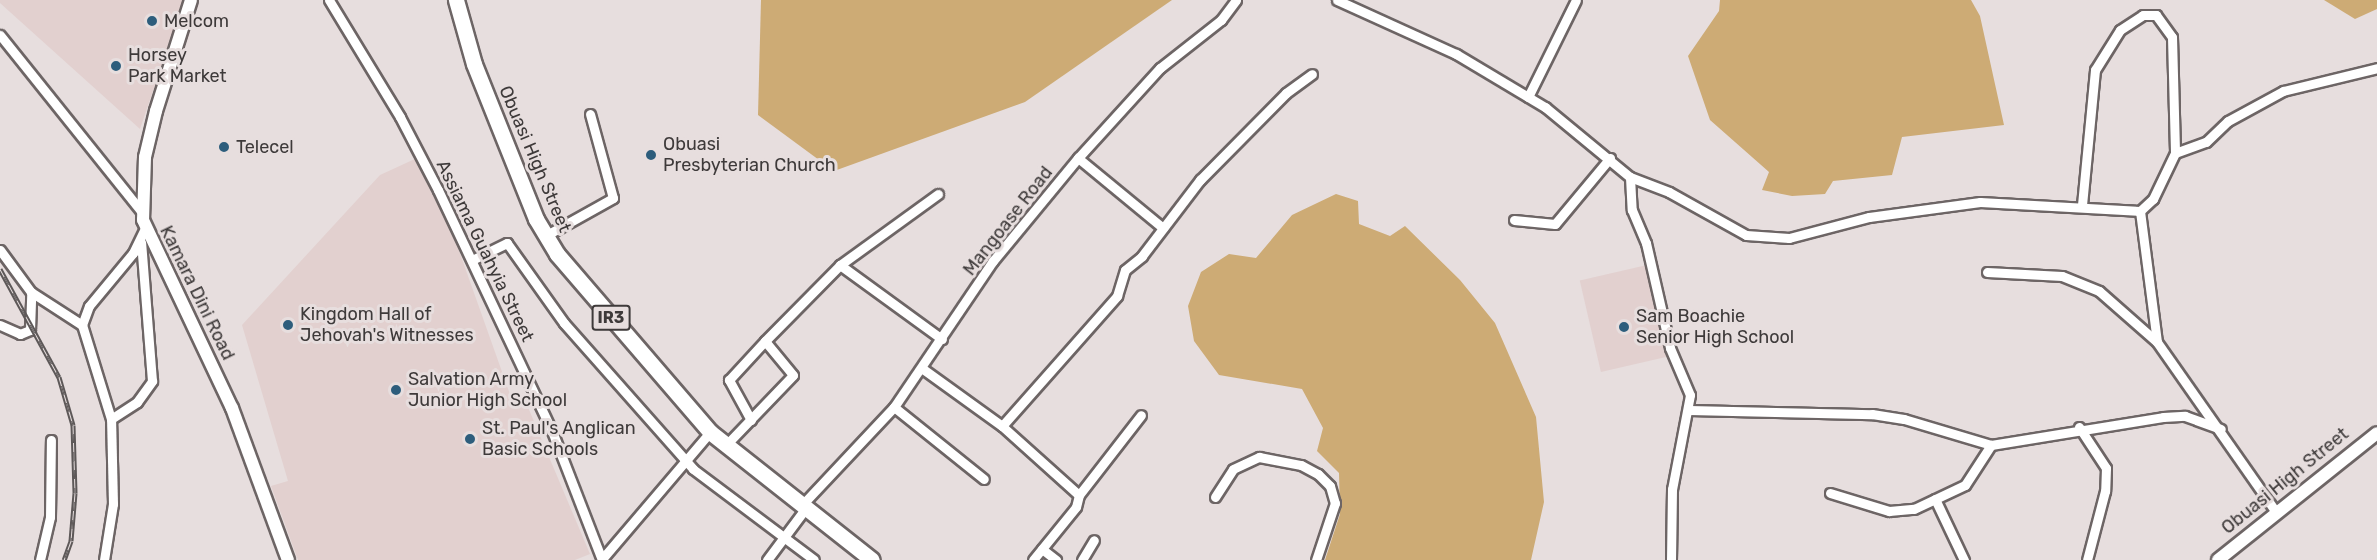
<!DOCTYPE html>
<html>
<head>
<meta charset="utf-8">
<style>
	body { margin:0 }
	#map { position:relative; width:2377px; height:560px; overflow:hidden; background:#e7dede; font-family:Rubik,sans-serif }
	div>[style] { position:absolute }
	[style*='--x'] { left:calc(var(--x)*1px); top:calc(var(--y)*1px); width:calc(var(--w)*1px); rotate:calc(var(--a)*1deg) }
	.built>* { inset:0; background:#e2d0cf; transform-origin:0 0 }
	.green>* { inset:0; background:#cdab75 }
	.roads { filter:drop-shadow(2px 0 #6d6565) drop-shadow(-2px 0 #6d6565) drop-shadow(0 2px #6d6565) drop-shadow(0 -2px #6d6565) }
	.minor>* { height:9px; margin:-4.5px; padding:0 4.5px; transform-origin:4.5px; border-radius:4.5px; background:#fff }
	.tertiary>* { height:12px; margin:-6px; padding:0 6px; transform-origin:6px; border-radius:6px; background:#fff }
	.primary>* { height:15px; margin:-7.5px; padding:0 7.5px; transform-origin:7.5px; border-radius:7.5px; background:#fff }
	.rail>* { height:5px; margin-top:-2.5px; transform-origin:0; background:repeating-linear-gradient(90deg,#e7dede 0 9px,#5d5858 0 18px); box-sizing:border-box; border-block:2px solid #5d5858 }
	.dots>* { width:16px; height:16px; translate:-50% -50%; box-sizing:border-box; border:3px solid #e7dede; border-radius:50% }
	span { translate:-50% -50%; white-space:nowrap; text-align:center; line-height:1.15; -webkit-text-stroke:6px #e7dede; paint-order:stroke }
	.shield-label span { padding:2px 4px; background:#e7dede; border:2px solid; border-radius:4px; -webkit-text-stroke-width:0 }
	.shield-label { font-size:16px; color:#3e3a3a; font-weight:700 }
	.poi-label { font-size:18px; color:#3e3a3a }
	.left { translate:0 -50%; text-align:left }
	.street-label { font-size:18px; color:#3e3a3a }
</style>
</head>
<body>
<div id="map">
	<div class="built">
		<div style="clip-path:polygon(0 0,184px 0,140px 129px,0 3px)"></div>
		<div style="clip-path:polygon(417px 158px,457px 245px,511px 397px,522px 393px,590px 554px,575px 560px,298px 560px,271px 486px,288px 481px,242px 325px,380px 175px)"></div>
		<div style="left:1647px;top:265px;width:94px;height:69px;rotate:77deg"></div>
	</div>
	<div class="green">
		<div style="clip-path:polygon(761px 0,1172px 0,1025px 102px,834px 171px,758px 115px)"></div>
		<div style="clip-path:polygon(1720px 0,1971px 0,1980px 16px,2004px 125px,1902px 137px,1892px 175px,1833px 181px,1825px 194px,1792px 196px,1762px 190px,1769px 172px,1710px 120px,1688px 56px,1719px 11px)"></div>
		<div style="clip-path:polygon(2324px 0,2377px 0,2377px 9px,2355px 19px)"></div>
		<div style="clip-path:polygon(1336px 194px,1358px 201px,1359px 224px,1390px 236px,1405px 226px,1460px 280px,1495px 323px,1536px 417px,1544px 502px,1531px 560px,1325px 560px,1340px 514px,1339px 473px,1317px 451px,1323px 428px,1302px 389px,1219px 375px,1194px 341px,1188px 306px,1201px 272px,1229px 254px,1256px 258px,1292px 215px)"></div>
	</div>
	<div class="roads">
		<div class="minor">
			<div style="--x:329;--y:0;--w:137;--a:58.7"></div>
			<div style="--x:400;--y:117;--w:82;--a:62.5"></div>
			<div style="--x:438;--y:190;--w:267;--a:64.7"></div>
			<div style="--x:552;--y:431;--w:138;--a:68.8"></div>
			<div style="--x:1337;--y:0;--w:131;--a:24.4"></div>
			<div style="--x:1456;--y:54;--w:104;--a:30.8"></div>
			<div style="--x:1545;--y:107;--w:110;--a:39.5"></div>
			<div style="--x:1630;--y:177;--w:42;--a:21"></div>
			<div style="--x:1669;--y:192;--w:88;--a:29.2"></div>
			<div style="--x:1746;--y:235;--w:43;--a:4"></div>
			<div style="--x:1789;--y:238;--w:83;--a:-14.7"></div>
			<div style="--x:1869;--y:217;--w:112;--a:-7.7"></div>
			<div style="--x:1980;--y:202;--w:160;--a:3.2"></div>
			<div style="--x:0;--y:35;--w:226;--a:51.3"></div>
			<div style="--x:1528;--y:97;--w:108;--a:-63.7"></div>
			<div style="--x:1078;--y:158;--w:110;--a:39.5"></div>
			<div style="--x:1630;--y:177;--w:33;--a:87"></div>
			<div style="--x:1632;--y:210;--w:36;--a:67"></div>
			<div style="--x:1646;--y:243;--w:108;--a:77.1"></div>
			<div style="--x:1670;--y:348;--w:51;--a:66.9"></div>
			<div style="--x:1690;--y:395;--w:96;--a:100.8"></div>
			<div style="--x:1672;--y:489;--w:71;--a:90.8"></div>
			<div style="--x:2082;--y:205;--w:136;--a:-84.5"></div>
			<div style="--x:2095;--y:70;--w:47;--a:-58"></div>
			<div style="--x:2120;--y:30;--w:27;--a:-33"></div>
			<div style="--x:2143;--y:15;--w:13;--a:0"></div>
			<div style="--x:2156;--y:15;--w:27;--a:54"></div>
			<div style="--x:2172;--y:37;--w:116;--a:88.5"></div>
			<div style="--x:1514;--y:220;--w:41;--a:5.6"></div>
			<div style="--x:1555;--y:224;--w:86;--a:-50.2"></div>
			<div style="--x:545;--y:236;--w:78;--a:-29.2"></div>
			<div style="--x:613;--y:198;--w:87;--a:-105.3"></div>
			<div style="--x:0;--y:250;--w:52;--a:53.6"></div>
			<div style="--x:31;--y:292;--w:61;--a:32.9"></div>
			<div style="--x:472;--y:260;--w:39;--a:-26"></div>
			<div style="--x:507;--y:243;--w:98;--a:54.5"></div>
			<div style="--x:564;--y:323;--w:195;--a:48.5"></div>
			<div style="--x:693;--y:469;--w:151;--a:36.9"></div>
			<div style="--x:840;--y:265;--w:126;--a:36"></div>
			<div style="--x:1987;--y:272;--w:75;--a:3.1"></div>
			<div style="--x:2062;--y:276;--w:40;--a:22"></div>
			<div style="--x:2099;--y:291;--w:77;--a:41.3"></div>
			<div style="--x:2157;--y:342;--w:208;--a:55"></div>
			<div style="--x:0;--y:325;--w:22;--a:24"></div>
			<div style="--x:20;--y:334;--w:11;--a:-22"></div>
			<div style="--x:30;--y:330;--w:38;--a:-88"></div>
			<div style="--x:2157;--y:342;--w:132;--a:-97.4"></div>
			<div style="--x:2140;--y:211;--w:18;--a:-43"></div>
			<div style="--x:2153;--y:199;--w:51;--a:-64.4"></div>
			<div style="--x:2175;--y:153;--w:33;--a:-20"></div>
			<div style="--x:2206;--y:142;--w:30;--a:-44"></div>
			<div style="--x:2228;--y:121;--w:63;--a:-28.6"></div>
			<div style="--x:2283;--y:91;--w:97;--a:-13.7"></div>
			<div style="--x:923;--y:369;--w:97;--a:35.8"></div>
			<div style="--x:1002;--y:426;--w:103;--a:41.9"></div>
			<div style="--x:1079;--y:495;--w:12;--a:104"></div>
			<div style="--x:1076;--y:507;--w:68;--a:129.1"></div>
			<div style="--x:894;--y:407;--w:115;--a:38.7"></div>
			<div style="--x:1689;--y:410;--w:183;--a:1.3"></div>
			<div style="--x:1872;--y:414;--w:32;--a:9"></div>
			<div style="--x:1904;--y:419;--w:91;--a:16.6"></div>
			<div style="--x:1991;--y:445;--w:174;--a:-9.2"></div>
			<div style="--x:2163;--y:417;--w:22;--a:-3"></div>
			<div style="--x:2185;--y:416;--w:38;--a:20"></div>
			<div style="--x:111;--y:419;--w:31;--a:-33"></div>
			<div style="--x:137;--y:402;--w:26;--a:-54"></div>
			<div style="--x:152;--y:381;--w:139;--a:-94.5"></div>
			<div style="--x:751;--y:420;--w:46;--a:-118.8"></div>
			<div style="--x:729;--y:380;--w:53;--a:-47.3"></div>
			<div style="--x:1002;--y:426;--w:174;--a:-48.5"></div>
			<div style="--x:1117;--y:296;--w:27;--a:-73"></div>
			<div style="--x:1125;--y:270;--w:22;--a:-39"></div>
			<div style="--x:1142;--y:256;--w:96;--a:-52.7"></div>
			<div style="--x:1200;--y:180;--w:122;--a:-45.3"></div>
			<div style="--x:1286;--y:93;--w:32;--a:-36"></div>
			<div style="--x:2079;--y:427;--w:49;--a:56.6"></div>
			<div style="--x:2106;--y:468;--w:23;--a:92"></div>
			<div style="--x:2105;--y:491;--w:71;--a:104.6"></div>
			<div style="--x:725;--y:446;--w:98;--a:-46.2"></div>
			<div style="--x:793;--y:375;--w:44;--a:-129.5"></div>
			<div style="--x:765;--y:341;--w:107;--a:-45.4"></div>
			<div style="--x:840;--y:265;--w:121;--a:-35.9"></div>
			<div style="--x:1830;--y:493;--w:62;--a:17"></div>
			<div style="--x:1889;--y:511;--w:25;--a:-5"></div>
			<div style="--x:1914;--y:509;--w:56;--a:-25.2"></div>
			<div style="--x:1965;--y:485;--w:48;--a:-57"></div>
			<div style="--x:1079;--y:495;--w:101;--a:-52.2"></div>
			<div style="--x:1215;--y:497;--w:33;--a:-57"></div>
			<div style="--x:1233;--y:469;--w:29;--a:-25"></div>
			<div style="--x:1259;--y:457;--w:43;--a:10.8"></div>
			<div style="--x:1301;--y:465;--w:19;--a:28"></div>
			<div style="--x:1318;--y:474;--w:17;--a:45"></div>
			<div style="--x:1330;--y:486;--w:18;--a:74"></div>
			<div style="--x:1335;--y:503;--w:60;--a:108.4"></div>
			<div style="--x:1935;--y:499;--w:68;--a:64.6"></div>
			<div style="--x:801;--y:506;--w:136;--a:-46.8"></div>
			<div style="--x:894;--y:407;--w:176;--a:-55.9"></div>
			<div style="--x:993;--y:261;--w:134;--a:-50.5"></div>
			<div style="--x:1078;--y:158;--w:122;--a:-47.7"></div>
			<div style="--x:1160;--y:68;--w:78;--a:-38.2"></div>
			<div style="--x:1221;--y:20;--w:25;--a:-53"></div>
			<div style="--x:1042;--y:549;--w:18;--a:38"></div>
			<div style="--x:602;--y:559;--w:167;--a:-49.6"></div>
			<div style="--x:40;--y:560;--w:44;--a:-76.9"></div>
			<div style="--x:50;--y:517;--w:77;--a:-89.3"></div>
			<div style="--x:104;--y:560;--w:57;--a:-80.9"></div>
			<div style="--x:113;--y:504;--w:85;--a:-91.3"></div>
			<div style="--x:111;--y:419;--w:98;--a:-107.1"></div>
			<div style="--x:82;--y:325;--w:20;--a:-70"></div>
			<div style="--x:89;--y:306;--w:69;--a:-50.3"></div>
			<div style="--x:133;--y:253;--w:28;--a:-64"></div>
			<div style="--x:767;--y:560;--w:64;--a:-53.3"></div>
			<div style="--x:1082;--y:560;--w:23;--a:-59"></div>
		</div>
		<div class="tertiary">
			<div style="--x:191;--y:0;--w:116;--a:107.5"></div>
			<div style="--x:156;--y:111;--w:47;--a:103.4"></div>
			<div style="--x:145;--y:157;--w:63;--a:91.8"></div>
			<div style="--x:143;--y:220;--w:208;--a:64.7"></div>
			<div style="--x:232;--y:408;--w:162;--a:69.8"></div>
			<div style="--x:2218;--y:560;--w:203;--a:-38.6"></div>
		</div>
		<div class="primary">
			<div style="--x:456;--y:0;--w:66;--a:74.3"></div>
			<div style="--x:474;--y:64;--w:167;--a:68.2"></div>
			<div style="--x:536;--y:219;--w:41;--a:59"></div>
			<div style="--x:557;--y:254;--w:235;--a:49.3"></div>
			<div style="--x:710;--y:432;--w:206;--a:38.3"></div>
		</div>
	</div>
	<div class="rail">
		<div style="--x:0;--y:269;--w:123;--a:61.4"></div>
		<div style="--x:59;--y:377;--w:50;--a:73.7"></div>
		<div style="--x:73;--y:425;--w:68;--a:88.3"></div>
		<div style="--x:75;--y:493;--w:48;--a:94.8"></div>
		<div style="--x:71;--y:541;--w:20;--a:110"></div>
	</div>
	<div class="dots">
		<div style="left:152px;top:21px;background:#2d5d7c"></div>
		<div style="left:116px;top:66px;background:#2d5d7c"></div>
		<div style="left:224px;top:147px;background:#2d5d7c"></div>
		<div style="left:651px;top:155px;background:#2d5d7c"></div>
		<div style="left:288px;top:325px;background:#2d5d7c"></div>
		<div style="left:1624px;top:327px;background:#2d5d7c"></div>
		<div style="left:396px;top:390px;background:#2d5d7c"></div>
		<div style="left:470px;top:439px;background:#2d5d7c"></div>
	</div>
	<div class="shield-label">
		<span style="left:611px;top:318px">IR3</span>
	</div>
	<div class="poi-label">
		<span class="left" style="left:164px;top:21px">Melcom</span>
		<span class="left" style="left:128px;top:66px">Horsey<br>Park Market</span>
		<span class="left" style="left:663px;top:155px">Obuasi<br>Presbyterian Church</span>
		<span class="left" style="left:236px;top:147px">Telecel</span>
		<span class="left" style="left:300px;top:325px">Kingdom Hall of<br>Jehovah's Witnesses</span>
		<span class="left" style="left:1636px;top:327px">Sam Boachie<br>Senior High School</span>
		<span class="left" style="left:408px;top:390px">Salvation Army<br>Junior High School</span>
		<span class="left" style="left:482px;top:439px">St. Paul's Anglican<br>Basic Schools</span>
	</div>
	<div class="street-label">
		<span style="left:535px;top:159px;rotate:67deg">Obuasi High Street</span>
		<span style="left:1008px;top:221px;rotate:-52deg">Mangoase Road</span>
		<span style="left:485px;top:251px;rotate:64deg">Assiama Guahyia Street</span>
		<span style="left:197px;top:293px;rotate:64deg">Kamara Dini Road</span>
		<span style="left:2285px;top:481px;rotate:-39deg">Obuasi High Street</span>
	</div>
</div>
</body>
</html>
